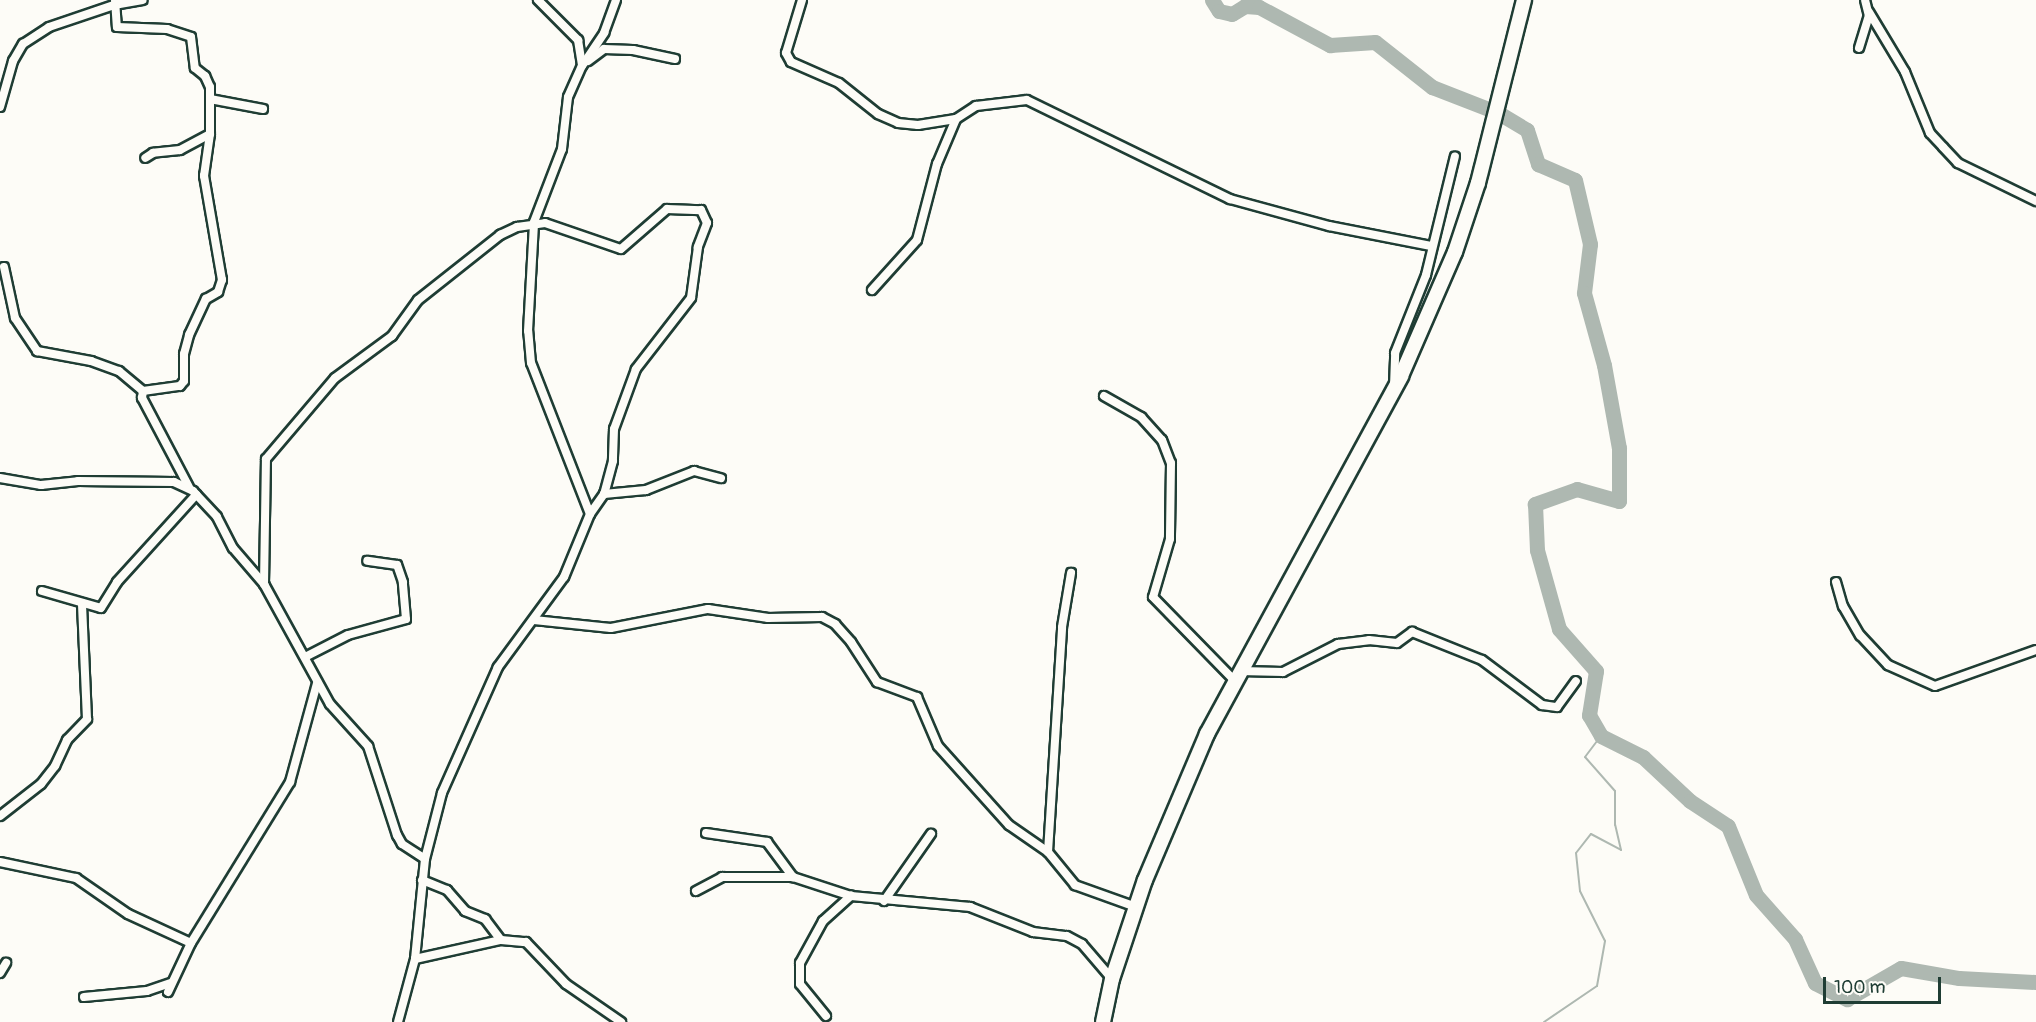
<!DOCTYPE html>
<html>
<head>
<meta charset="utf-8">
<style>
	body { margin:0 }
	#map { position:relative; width:2036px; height:1022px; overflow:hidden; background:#fdfcf7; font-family:Pangolin,sans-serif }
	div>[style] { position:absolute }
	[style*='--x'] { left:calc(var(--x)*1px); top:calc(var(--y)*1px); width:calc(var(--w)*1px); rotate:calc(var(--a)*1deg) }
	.stream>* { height:2px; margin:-1px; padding:0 1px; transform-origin:1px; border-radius:1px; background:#aeb8b1 }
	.river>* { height:15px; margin:-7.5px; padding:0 7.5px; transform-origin:7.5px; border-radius:7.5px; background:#aeb8b1 }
	.roads { filter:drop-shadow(2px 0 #1f3d34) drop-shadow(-2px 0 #1f3d34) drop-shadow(0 2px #1f3d34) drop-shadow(0 -2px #1f3d34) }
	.street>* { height:8px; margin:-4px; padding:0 4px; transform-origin:4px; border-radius:4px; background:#fdfcf7 }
	.highway>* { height:14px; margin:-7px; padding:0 7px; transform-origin:7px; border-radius:7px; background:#fdfcf7 }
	span { translate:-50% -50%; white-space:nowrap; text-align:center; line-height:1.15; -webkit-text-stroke:6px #fdfcf7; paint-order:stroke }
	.scale { position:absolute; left:1823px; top:977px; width:118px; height:27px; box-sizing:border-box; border:3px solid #1f3d34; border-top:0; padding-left:8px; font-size:18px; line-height:21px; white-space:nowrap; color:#1f3d34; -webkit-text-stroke:4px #fdfcf7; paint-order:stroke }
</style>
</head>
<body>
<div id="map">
	<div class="stream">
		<div style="--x:1544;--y:1022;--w:64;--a:-34.2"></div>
		<div style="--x:1597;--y:986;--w:46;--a:-79.9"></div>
		<div style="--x:1605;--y:941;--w:56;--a:-116.6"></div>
		<div style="--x:1580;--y:891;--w:38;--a:-96"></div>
		<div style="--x:1576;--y:853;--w:24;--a:-52"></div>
		<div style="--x:1591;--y:834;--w:34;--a:28"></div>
		<div style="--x:1621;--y:850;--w:26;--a:-103"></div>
		<div style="--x:1615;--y:825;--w:34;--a:-90"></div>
		<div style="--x:1615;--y:791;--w:45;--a:-131.4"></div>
		<div style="--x:1585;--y:757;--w:26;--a:-53"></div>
	</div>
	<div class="river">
		<div style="--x:1212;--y:0;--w:13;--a:58"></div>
		<div style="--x:1219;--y:11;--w:13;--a:13"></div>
		<div style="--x:1232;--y:14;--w:15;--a:-32"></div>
		<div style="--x:1245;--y:6;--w:14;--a:4"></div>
		<div style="--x:1259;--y:7;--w:81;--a:28.2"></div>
		<div style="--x:1330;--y:45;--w:45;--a:-3.8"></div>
		<div style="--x:1375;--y:42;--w:73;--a:38.3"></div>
		<div style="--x:1432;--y:87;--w:63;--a:21.3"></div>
		<div style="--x:1502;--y:115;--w:29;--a:31"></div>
		<div style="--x:1527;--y:130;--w:36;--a:72"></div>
		<div style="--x:1538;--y:164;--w:40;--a:23.4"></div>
		<div style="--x:1575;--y:180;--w:66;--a:76.8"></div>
		<div style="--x:1590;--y:244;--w:49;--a:97"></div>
		<div style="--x:1584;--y:293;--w:75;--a:74.5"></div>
		<div style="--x:1604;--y:365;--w:84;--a:79.8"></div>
		<div style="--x:1619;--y:448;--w:53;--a:90"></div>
		<div style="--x:1619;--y:501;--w:44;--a:-164.1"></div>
		<div style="--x:1577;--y:489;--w:45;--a:160.3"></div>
		<div style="--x:1535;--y:504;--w:46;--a:87.5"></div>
		<div style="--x:1537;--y:550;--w:82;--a:74.4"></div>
		<div style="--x:1559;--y:629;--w:56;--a:48.6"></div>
		<div style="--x:1596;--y:671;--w:45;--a:99"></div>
		<div style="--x:1589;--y:715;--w:24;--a:60"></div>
		<div style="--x:1601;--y:736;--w:47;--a:26.6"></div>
		<div style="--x:1643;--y:757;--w:64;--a:43.1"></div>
		<div style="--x:1690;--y:801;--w:45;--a:33.3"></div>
		<div style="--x:1728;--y:826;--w:74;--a:67.9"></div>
		<div style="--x:1756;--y:895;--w:59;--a:48.4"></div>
		<div style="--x:1795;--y:939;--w:48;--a:65.6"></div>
		<div style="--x:1815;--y:983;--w:36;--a:27"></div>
		<div style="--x:1847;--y:999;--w:62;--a:-29.9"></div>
		<div style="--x:1901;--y:968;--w:59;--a:9.8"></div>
		<div style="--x:1959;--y:978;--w:77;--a:3"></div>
	</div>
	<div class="roads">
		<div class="street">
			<div style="--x:115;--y:0;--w:27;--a:86"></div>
			<div style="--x:117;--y:27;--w:50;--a:2.3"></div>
			<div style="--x:167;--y:29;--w:25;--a:18"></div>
			<div style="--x:191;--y:37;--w:31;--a:83"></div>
			<div style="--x:195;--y:68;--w:13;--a:39"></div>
			<div style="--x:205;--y:76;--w:12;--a:66"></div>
			<div style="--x:210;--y:87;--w:47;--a:90"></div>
			<div style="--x:210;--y:134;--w:34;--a:152"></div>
			<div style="--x:180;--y:150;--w:27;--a:174"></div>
			<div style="--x:153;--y:153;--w:9;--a:148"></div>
			<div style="--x:538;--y:0;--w:57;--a:45"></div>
			<div style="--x:578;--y:40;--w:25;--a:81"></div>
			<div style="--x:802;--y:0;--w:55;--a:106.8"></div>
			<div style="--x:786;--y:53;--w:10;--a:61"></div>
			<div style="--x:791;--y:62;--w:52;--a:23.6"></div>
			<div style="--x:839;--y:83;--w:50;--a:38.5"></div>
			<div style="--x:878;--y:114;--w:22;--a:24"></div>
			<div style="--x:898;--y:123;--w:20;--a:6"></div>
			<div style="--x:918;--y:125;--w:38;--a:-9"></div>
			<div style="--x:1869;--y:12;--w:70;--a:59"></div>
			<div style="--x:1905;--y:72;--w:66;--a:67.7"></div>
			<div style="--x:1930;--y:133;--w:19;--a:47"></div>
			<div style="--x:1943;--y:147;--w:22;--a:47"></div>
			<div style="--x:1958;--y:163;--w:87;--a:26"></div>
			<div style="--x:1859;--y:48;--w:34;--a:-73"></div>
			<div style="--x:1869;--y:16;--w:16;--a:-104"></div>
			<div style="--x:588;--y:61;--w:20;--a:-37"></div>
			<div style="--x:604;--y:49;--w:29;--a:2"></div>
			<div style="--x:633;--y:50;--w:43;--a:12.1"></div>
			<div style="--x:210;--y:99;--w:54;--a:10.7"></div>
			<div style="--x:0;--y:107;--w:48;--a:-74.2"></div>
			<div style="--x:13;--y:61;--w:20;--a:-60"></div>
			<div style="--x:23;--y:44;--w:31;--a:-33"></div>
			<div style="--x:49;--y:27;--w:69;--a:-18.7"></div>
			<div style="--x:114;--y:5;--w:29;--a:-10"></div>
			<div style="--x:4;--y:267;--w:52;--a:77.8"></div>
			<div style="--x:15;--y:318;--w:40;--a:56"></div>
			<div style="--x:37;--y:351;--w:55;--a:10.5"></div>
			<div style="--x:91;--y:361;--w:30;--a:20"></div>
			<div style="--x:119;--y:371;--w:31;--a:40"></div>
			<div style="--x:872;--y:290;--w:67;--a:-48"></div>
			<div style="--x:917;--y:240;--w:79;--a:-75.3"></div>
			<div style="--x:937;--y:164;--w:49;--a:-67.1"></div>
			<div style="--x:956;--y:119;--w:24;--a:-33"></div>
			<div style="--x:976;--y:106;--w:51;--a:-6.7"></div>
			<div style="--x:1027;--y:100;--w:226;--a:26"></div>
			<div style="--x:1230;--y:199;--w:103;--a:15.3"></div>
			<div style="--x:1329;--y:226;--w:104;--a:11.1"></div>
			<div style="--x:1394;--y:387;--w:34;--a:-88"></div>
			<div style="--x:1395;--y:353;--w:84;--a:-68.3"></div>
			<div style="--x:1426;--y:275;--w:122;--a:-76.3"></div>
			<div style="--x:1104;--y:396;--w:43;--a:29.6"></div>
			<div style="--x:1141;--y:417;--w:31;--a:48"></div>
			<div style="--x:1162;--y:440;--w:25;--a:69"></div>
			<div style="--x:1171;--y:463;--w:76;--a:90.8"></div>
			<div style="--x:1170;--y:539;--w:60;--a:106.3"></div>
			<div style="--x:1153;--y:597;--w:117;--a:45.7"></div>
			<div style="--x:0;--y:478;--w:42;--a:9.7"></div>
			<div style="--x:41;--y:485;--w:37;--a:-6"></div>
			<div style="--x:78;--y:481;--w:96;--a:0.6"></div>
			<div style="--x:174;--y:482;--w:21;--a:25"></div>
			<div style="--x:193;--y:491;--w:35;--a:47"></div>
			<div style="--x:217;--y:517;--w:35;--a:63"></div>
			<div style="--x:233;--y:548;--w:48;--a:49.3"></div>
			<div style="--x:264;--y:584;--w:137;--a:61.2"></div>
			<div style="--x:330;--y:704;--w:57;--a:47.9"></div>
			<div style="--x:368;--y:746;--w:94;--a:72"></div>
			<div style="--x:397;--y:835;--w:10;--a:61"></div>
			<div style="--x:402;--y:844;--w:27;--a:33"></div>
			<div style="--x:189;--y:487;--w:101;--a:-117.8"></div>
			<div style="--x:142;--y:398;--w:7;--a:-82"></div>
			<div style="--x:143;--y:391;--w:37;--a:-8"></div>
			<div style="--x:180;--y:386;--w:6;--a:-51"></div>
			<div style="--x:184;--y:381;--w:27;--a:-90"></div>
			<div style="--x:184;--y:354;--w:20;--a:-75"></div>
			<div style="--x:189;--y:335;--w:40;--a:-65"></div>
			<div style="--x:206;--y:299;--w:14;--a:-30"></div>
			<div style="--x:218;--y:292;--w:13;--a:-72"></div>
			<div style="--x:222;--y:280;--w:106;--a:-99.8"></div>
			<div style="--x:204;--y:176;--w:42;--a:-81.9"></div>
			<div style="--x:604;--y:494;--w:42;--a:-5.4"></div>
			<div style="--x:646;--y:490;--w:52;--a:-21.6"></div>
			<div style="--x:694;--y:471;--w:28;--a:15"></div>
			<div style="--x:590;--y:514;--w:162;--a:-111.3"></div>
			<div style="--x:531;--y:363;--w:32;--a:-95"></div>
			<div style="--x:528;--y:331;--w:109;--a:-86.8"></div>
			<div style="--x:534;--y:222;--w:78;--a:-69"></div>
			<div style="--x:562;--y:149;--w:52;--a:-83.4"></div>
			<div style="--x:568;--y:97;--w:34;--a:-66"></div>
			<div style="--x:582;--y:66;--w:40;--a:-56"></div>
			<div style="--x:604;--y:33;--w:35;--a:-70"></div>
			<div style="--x:1836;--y:582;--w:25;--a:74"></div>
			<div style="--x:1843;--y:606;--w:34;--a:60"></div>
			<div style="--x:1860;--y:635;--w:41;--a:47"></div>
			<div style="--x:1888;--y:665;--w:51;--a:24.1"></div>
			<div style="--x:1935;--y:686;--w:107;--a:-19.6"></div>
			<div style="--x:264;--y:584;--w:125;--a:-89.1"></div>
			<div style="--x:266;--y:459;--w:106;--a:-49.6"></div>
			<div style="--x:335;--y:378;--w:71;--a:-36.4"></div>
			<div style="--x:392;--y:336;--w:44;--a:-54.2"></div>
			<div style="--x:418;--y:300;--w:105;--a:-38.4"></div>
			<div style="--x:500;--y:235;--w:19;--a:-25"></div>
			<div style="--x:517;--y:227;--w:28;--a:-8"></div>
			<div style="--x:545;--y:223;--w:80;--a:18.9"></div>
			<div style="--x:621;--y:249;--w:61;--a:-41"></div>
			<div style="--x:667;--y:209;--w:34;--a:2"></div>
			<div style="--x:701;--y:210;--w:14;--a:65"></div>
			<div style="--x:707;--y:223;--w:26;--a:111"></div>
			<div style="--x:698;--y:247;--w:51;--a:97.8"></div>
			<div style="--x:691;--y:298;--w:90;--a:127.8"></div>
			<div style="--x:636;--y:369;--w:64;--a:110.1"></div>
			<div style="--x:614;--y:429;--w:32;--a:92"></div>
			<div style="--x:613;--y:461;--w:34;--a:105"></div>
			<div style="--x:604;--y:494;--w:24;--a:125"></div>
			<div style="--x:590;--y:514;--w:68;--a:112.4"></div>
			<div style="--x:564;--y:577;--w:112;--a:126.3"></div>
			<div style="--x:498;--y:667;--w:138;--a:114"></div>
			<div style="--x:442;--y:793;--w:68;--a:104.4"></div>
			<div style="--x:425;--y:859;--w:100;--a:95.7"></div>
			<div style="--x:415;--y:959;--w:65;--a:105.1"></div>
			<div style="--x:42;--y:591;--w:61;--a:16.1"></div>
			<div style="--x:101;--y:608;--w:31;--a:-58"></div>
			<div style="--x:117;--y:582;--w:118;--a:-47.8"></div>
			<div style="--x:534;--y:620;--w:77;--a:5.9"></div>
			<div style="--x:611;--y:628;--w:99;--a:-11.1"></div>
			<div style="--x:708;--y:609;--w:61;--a:8.5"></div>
			<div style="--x:768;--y:618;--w:54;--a:-1.1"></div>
			<div style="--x:822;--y:617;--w:15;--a:28"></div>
			<div style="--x:835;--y:624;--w:24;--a:48"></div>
			<div style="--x:851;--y:642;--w:48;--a:57"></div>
			<div style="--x:877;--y:682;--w:43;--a:20.6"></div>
			<div style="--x:917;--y:697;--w:53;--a:66.8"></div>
			<div style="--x:938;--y:746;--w:106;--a:48.1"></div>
			<div style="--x:1009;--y:825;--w:47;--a:34.7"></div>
			<div style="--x:1048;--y:852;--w:43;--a:50.7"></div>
			<div style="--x:1075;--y:885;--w:65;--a:19.8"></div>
			<div style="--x:305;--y:657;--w:48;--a:-27.1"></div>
			<div style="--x:348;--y:635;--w:60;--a:-15.4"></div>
			<div style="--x:406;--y:619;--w:37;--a:-95"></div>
			<div style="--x:403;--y:582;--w:18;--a:-109"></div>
			<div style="--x:397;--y:565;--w:30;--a:-172"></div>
			<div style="--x:1240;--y:671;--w:43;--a:1.3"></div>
			<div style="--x:1283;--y:672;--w:62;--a:-27"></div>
			<div style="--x:1338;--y:644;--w:31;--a:-7"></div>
			<div style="--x:1369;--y:640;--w:28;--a:6"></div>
			<div style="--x:1397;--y:643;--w:19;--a:-36"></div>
			<div style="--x:1412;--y:632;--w:75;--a:21.8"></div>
			<div style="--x:1482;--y:660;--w:75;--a:36.9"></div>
			<div style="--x:1542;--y:705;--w:15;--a:8"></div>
			<div style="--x:1557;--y:707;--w:32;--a:-54"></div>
			<div style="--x:0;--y:816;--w:52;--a:-38"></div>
			<div style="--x:41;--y:784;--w:23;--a:-52"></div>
			<div style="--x:55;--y:766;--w:29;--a:-65"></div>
			<div style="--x:67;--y:740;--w:29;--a:-46"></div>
			<div style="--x:87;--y:719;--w:116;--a:-92.5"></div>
			<div style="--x:706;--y:833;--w:62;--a:8.4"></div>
			<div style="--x:767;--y:842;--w:44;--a:53.4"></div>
			<div style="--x:793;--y:877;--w:61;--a:18.1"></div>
			<div style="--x:851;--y:896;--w:120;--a:5.3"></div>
			<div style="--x:970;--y:907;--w:68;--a:21.6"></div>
			<div style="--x:1033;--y:932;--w:34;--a:7"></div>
			<div style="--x:1067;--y:936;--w:17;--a:28"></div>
			<div style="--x:1082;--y:944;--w:46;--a:49.4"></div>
			<div style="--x:1048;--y:852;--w:225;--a:-86.4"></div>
			<div style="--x:1062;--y:627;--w:55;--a:-80.5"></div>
			<div style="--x:0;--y:862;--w:78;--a:11.9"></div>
			<div style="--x:76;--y:878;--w:63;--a:34.7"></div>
			<div style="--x:128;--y:914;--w:69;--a:24.7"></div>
			<div style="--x:422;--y:880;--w:27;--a:22"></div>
			<div style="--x:447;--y:890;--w:28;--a:49"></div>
			<div style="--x:465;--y:911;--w:22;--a:22"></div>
			<div style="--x:485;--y:919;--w:26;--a:53"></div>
			<div style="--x:696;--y:891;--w:30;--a:-28"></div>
			<div style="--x:722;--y:877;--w:71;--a:0"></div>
			<div style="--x:884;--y:901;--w:82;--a:-55"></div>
			<div style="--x:415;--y:959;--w:88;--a:-12.5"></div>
			<div style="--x:501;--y:940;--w:25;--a:5"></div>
			<div style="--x:526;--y:942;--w:58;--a:46.4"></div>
			<div style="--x:566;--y:984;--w:67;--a:34.6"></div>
			<div style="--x:0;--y:973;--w:12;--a:-59"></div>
			<div style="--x:168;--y:992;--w:54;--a:-64.9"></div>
			<div style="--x:191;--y:943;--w:189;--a:-58.4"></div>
			<div style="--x:290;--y:782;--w:103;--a:-74.7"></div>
			<div style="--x:84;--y:997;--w:63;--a:-5.4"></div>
			<div style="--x:147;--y:991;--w:24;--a:-19"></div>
			<div style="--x:826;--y:1016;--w:41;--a:-129.1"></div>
			<div style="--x:800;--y:984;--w:21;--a:-90"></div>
			<div style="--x:800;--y:963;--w:48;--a:-61.3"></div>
			<div style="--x:823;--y:921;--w:38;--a:-42"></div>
		</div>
		<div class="highway">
			<div style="--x:1103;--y:1022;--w:44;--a:-78.2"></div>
			<div style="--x:1112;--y:979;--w:104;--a:-71.6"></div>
			<div style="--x:1145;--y:880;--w:159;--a:-67"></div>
			<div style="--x:1207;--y:734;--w:407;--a:-61.5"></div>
			<div style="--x:1401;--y:376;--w:135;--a:-66.5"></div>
			<div style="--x:1455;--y:252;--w:73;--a:-71.6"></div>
			<div style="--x:1478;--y:183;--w:189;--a:-75.9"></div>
		</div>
	</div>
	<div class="scale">100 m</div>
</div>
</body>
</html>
